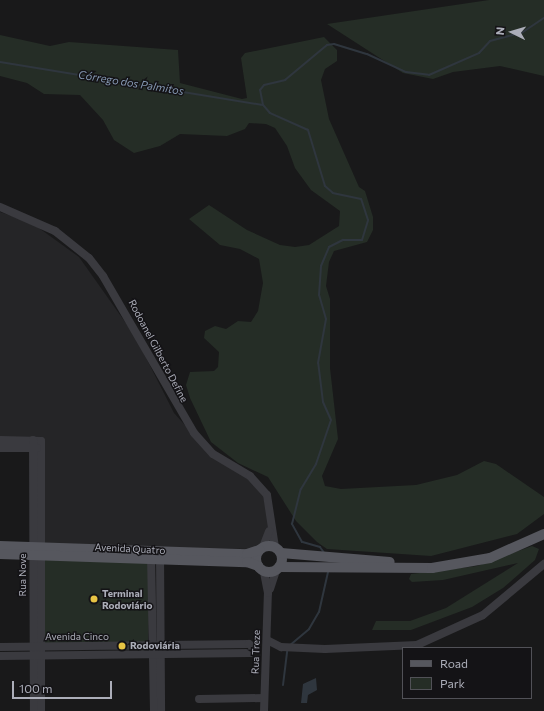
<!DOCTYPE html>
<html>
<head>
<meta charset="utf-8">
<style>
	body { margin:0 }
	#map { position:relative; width:544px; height:711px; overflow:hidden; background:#19191a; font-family:Commissioner,sans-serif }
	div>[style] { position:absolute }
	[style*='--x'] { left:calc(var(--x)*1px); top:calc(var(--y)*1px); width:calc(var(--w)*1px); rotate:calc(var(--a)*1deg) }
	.built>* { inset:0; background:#252527 }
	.green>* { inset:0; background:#252d26; transform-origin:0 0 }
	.water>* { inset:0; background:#2f363e }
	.stream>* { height:2px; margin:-1px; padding:0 1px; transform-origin:1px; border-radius:1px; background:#2f363e }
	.minor>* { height:8px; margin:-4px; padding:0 4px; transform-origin:4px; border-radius:4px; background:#3a3a3f }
	.major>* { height:10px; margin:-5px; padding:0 5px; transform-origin:5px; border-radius:5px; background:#56575e }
	.major>.ring { margin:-5px; padding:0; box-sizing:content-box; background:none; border:10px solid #56575e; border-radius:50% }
	.dots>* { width:11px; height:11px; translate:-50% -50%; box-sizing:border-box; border:2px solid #141316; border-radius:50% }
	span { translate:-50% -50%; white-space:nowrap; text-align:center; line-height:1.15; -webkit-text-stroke:3px #141316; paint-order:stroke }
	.street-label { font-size:10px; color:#acaeb9 }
	.poi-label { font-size:10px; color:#acaeb9; font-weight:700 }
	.left { translate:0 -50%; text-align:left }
	.water-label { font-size:11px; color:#8598b2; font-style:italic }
	.legend { position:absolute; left:402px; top:647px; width:130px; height:52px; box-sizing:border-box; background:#141316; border:1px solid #515157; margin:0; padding:5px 7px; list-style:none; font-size:12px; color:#acaeb9 }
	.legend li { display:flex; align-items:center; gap:8px; height:20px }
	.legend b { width:20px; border:1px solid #515157 }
	.north { position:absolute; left:492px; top:12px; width:40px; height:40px; -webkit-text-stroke:3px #141316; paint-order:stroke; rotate:275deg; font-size:11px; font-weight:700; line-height:16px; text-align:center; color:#acaeb9 }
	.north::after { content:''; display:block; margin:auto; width:14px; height:18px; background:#acaeb9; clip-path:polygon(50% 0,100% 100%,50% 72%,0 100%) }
	.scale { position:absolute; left:12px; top:681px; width:100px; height:18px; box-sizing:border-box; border:2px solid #acaeb9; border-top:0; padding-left:5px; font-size:12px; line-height:14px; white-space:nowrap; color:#acaeb9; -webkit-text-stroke:3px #141316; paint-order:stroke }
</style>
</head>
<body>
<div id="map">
	<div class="built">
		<div style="clip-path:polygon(0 212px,32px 223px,79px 257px,135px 336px,174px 413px,203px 445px,262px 490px,269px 525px,258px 549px,41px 546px,41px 441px,0 440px)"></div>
	</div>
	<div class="green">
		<div style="clip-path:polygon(489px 0,544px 0,544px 76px,500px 66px,453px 72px,433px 79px,403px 73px,327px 24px)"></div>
		<div style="clip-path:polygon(0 35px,50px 46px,69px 42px,178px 50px,180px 83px,242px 99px,247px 98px,241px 58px,245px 53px,324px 37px,337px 50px,337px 61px,325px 69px,321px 80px,329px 119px,359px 187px,365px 191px,373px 217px,373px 230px,367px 242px,334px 251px,329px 262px,326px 286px,330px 299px,330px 368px,338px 439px,322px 476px,325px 486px,341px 489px,416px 485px,457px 475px,484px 461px,496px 464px,544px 497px,544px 514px,517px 534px,431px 556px,327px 549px,317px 542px,296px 521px,268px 477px,238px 463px,211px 442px,190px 398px,186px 385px,190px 372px,214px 371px,218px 367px,219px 352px,204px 338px,205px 331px,215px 326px,226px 329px,238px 321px,251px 322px,258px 311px,263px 283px,259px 259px,240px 249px,220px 245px,189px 219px,209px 205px,247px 230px,280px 245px,295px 247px,309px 245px,339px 226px,340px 211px,311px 190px,295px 168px,287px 146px,275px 128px,266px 124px,249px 123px,245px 129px,227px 136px,180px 134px,160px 146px,134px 153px,114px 140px,103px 120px,80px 95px,44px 94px,27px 83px,0 76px)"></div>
		<div style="clip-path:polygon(532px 546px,539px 549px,535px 560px,503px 588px,472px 607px,411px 630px,372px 630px,376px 621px,410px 621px,446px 608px,518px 563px,443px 580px,412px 582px,409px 579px,411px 574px,477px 566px)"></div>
		<div style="left:41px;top:554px;width:110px;height:93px;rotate:2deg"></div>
	</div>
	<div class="water">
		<div style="clip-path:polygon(316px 678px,317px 690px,308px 695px,307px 703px,301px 703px,303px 684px)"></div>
	</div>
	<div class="stream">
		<div style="--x:0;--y:62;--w:266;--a:9.3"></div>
		<div style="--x:325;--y:554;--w:9;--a:-126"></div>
		<div style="--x:320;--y:547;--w:19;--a:-164"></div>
		<div style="--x:302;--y:542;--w:21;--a:-119"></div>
		<div style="--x:292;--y:524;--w:36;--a:-76"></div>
		<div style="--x:301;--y:489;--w:29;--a:-59"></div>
		<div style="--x:316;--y:464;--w:46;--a:-71.2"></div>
		<div style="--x:331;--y:420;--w:20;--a:-114"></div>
		<div style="--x:323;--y:402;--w:39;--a:-97"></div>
		<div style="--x:318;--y:363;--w:45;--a:-79.7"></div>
		<div style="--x:326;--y:319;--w:25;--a:-106"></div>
		<div style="--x:319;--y:295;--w:29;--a:-86"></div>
		<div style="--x:321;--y:266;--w:21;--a:-67"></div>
		<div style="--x:329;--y:247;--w:16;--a:-27"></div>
		<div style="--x:343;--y:240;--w:19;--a:0"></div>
		<div style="--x:362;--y:240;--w:21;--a:-73"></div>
		<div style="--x:368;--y:220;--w:22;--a:-108"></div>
		<div style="--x:361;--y:199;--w:29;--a:-168"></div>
		<div style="--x:333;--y:193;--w:11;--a:-139"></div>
		<div style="--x:325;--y:186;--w:59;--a:-106.9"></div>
		<div style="--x:308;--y:130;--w:42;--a:-155.9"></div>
		<div style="--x:270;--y:113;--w:11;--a:-131"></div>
		<div style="--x:263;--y:105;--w:15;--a:-101"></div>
		<div style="--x:260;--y:90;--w:6;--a:-51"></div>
		<div style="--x:264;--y:85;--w:22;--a:-13"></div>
		<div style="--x:285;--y:80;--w:55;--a:-39.8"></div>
		<div style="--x:327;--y:45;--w:7;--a:-8"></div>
		<div style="--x:334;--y:44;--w:34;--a:17"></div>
		<div style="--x:367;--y:54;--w:43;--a:24.8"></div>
		<div style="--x:406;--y:72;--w:23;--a:7"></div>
		<div style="--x:429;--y:75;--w:55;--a:-23.7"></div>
		<div style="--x:479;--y:53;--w:16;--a:-47"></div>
		<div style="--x:490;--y:41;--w:34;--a:-15"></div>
		<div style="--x:523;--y:32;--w:25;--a:-34"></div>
		<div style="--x:289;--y:646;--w:26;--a:-40"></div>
		<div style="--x:309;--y:629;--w:20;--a:-60"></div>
		<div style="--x:319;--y:612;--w:41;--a:-77.3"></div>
		<div style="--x:283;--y:685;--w:35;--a:-83"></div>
	</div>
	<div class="minor">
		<div style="--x:0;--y:207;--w:60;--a:23.6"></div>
		<div style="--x:55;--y:231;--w:43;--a:38.5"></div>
		<div style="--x:89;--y:258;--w:23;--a:52"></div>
		<div style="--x:103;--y:276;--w:181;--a:59.9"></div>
		<div style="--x:194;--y:433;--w:28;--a:48"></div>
		<div style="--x:213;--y:454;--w:43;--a:30.7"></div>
		<div style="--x:250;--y:476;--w:25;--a:48"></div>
		<div style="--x:267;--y:495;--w:53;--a:81.3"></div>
		<div style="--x:0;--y:440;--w:41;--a:1.4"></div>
		<div style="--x:41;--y:441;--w:270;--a:90"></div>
		<div style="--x:33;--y:440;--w:271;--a:89.8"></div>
		<div style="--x:0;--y:448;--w:37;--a:0"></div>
		<div style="--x:263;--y:547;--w:17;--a:-69"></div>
		<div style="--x:151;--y:554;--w:157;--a:88.9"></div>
		<div style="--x:160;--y:554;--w:157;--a:89.6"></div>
		<div style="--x:270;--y:589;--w:20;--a:-72"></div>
		<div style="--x:267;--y:640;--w:16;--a:27"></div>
		<div style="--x:281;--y:647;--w:44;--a:2.6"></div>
		<div style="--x:325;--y:649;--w:92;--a:-2.5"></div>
		<div style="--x:417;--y:645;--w:72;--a:-24.4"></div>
		<div style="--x:483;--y:615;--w:80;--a:-39.9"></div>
		<div style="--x:0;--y:647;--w:249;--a:-0.7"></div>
		<div style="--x:249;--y:644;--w:6;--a:39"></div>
		<div style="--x:254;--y:648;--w:6;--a:129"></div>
		<div style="--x:250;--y:653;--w:250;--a:179.3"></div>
		<div style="--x:199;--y:699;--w:65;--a:-0.9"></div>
		<div style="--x:264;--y:711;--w:118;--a:-88.1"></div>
		<div style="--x:268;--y:593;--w:21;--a:-101"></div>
	</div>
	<div class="major">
		<div class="ring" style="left:256px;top:546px;width:16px;height:16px"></div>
		<div style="--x:0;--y:546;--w:247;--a:1.9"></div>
		<div style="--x:247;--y:554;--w:13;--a:-18"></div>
		<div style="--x:281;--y:553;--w:109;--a:4.7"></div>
		<div style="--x:0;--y:554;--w:247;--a:1.9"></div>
		<div style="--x:247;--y:562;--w:12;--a:20"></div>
		<div style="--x:279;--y:567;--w:153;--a:0.4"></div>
		<div style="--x:432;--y:568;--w:59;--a:-9.8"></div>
		<div style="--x:490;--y:558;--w:59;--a:-24"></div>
	</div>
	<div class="dots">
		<div style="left:94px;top:599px;background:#e7c444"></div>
		<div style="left:122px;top:646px;background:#e7c444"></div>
	</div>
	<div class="street-label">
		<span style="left:158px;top:351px;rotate:62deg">Rodoanel Gilberto Define</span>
		<span style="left:130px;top:549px;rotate:3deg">Avenida Quatro</span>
		<span style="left:23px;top:575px;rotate:-90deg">Rua Nove</span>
		<span style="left:77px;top:637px">Avenida Cinco</span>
		<span style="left:256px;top:652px;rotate:-88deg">Rua Treze</span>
	</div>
	<div class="poi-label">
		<span class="left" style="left:102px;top:599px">Terminal<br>Rodoviário</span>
		<span class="left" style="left:130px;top:646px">Rodoviária</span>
	</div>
	<div class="water-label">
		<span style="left:131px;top:83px;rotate:9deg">Córrego dos Palmitos</span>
	</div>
	<ul class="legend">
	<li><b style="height:5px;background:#56575e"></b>Road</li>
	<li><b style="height:11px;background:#252d26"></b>Park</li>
	</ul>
	<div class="north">N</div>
	<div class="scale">100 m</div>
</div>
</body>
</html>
